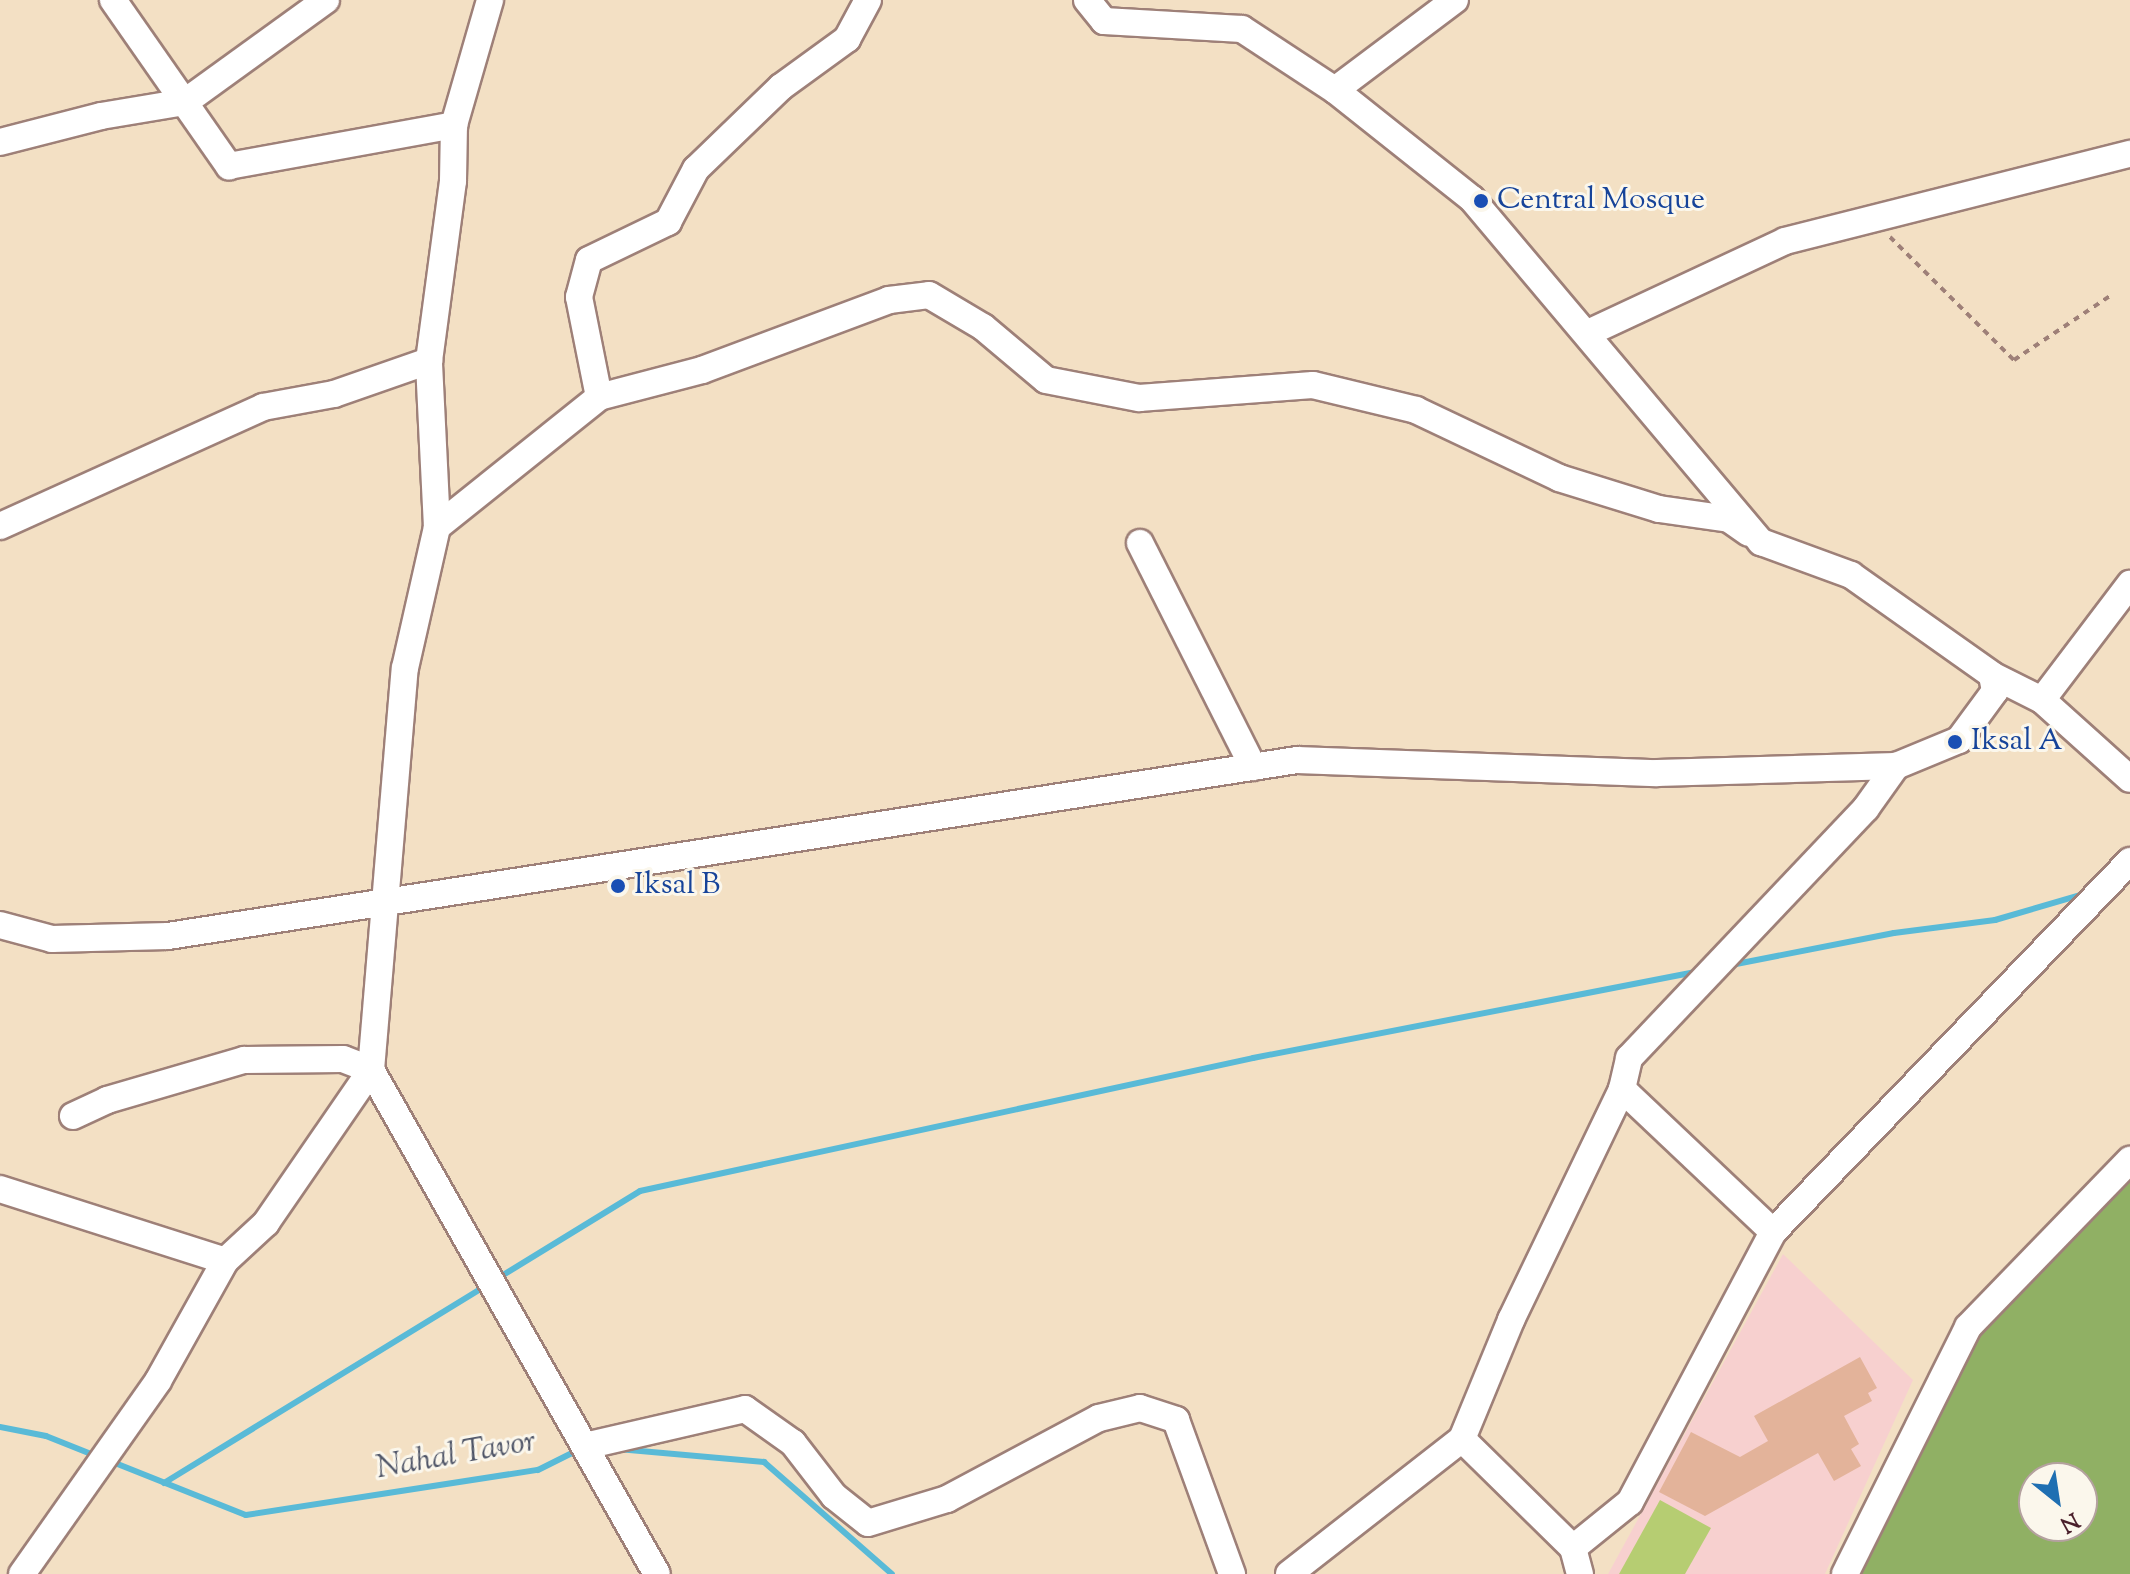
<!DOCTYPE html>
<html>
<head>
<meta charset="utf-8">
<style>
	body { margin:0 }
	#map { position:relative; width:2130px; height:1574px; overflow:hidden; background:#f3e0c4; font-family:"Sorts Mill Goudy",serif }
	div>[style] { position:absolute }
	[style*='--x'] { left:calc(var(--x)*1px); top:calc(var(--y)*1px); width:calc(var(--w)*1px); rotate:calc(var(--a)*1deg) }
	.built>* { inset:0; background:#f7d0cf }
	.green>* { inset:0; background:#b6cd72 }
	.forest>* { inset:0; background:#90b064 }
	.stream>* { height:6px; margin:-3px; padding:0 3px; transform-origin:3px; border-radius:3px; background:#59bad7 }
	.building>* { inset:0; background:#e3b39a }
	.path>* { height:4px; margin-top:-2px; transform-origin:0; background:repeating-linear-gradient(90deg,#9e8078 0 6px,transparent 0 12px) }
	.roads { filter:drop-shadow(2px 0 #9e8078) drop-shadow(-2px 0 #9e8078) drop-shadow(0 2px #9e8078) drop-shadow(0 -2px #9e8078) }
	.minor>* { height:26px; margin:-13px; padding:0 13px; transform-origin:13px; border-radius:13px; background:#fff }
	.dots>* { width:22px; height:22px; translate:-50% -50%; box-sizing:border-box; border:4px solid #fbf7ec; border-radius:50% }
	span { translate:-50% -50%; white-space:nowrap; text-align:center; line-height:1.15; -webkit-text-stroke:6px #fbf7ec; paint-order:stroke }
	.transit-label { font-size:30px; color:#164399 }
	.left { translate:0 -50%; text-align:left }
	.water-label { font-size:32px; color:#4f5567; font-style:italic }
	.north { position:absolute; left:2018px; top:1462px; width:80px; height:80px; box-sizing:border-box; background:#fbf7ec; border:2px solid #b4a19f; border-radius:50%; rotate:150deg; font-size:22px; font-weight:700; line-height:32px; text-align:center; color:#4a1f2b }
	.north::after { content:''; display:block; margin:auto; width:28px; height:36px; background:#1f6fb2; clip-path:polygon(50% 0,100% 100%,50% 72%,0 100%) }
</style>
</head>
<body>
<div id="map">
	<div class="built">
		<div style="clip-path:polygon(1783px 1254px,1913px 1380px,1825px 1574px,1608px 1574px)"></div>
	</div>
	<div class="green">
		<div style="clip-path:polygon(1660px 1500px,1711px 1528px,1685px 1574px,1619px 1574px)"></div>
	</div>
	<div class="forest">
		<div style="clip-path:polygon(evenodd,2130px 1145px,2130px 1574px,1844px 1574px,1940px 1371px,2130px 1145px,2034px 1478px,2082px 1478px,2082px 1526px,2034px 1526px,2034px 1478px)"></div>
	</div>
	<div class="stream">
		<div style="--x:1731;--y:965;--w:166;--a:-11.1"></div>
		<div style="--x:1894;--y:933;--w:102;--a:-7.3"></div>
		<div style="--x:1995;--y:920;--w:93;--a:-16.3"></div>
		<div style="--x:495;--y:1280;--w:170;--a:-31.5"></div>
		<div style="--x:640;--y:1191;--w:627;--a:-12.24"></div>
		<div style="--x:1253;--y:1058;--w:452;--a:-11"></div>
		<div style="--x:0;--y:1427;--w:47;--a:11.1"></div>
		<div style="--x:46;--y:1436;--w:54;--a:21.8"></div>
		<div style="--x:618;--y:1449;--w:147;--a:5.1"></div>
		<div style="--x:764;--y:1462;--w:170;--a:41.2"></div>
		<div style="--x:110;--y:1461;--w:146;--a:21.7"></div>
		<div style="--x:246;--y:1515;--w:295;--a:-8.8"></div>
		<div style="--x:538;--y:1470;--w:47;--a:-26.6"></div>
		<div style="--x:164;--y:1483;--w:377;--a:-31.5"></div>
	</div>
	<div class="building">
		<div style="clip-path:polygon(1860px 1357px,1877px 1388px,1868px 1393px,1872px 1401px,1844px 1416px,1859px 1444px,1851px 1449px,1861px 1466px,1834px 1481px,1818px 1453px,1705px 1516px,1659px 1492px,1691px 1432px,1740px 1457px,1768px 1441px,1754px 1416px)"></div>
	</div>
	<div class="path">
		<div style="--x:1890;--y:237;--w:175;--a:44.8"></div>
		<div style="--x:2014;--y:360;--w:115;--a:-33.7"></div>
	</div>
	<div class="roads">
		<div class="minor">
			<div style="--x:113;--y:0;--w:203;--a:55.1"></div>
			<div style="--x:229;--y:166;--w:229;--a:-10.3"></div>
			<div style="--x:1087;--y:0;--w:27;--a:51"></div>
			<div style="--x:1104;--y:21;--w:138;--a:3.3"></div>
			<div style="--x:1242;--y:29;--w:111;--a:33.3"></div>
			<div style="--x:1335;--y:90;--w:175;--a:38.5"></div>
			<div style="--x:1472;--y:199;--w:449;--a:49.9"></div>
			<div style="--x:1761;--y:542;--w:96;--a:20.1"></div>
			<div style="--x:1851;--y:575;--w:173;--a:35.3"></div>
			<div style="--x:1992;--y:675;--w:56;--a:26.6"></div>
			<div style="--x:2042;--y:700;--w:118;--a:41.9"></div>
			<div style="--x:1335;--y:90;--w:150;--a:-36.9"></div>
			<div style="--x:0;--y:142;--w:104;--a:-14.4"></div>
			<div style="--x:101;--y:116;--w:85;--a:-9.5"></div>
			<div style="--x:185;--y:102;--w:174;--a:-35.9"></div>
			<div style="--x:1588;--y:333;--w:217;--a:-25"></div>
			<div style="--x:1785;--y:241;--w:356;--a:-14.2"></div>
			<div style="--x:599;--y:397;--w:106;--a:-14.7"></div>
			<div style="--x:702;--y:370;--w:200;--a:-20.5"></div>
			<div style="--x:889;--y:300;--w:40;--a:-7.1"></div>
			<div style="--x:929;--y:295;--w:63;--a:30.7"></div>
			<div style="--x:983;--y:327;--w:82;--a:40.1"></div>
			<div style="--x:1046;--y:380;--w:95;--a:11"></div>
			<div style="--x:1139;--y:398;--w:174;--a:-4.3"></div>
			<div style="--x:1313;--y:385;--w:106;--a:13.6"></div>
			<div style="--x:1416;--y:410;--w:158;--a:25.4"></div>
			<div style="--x:1559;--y:478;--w:105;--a:17.2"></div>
			<div style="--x:1659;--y:509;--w:71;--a:8.1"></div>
			<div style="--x:1729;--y:519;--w:24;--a:35"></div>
			<div style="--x:0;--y:526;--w:289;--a:-24.3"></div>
			<div style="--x:263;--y:407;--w:72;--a:-10.4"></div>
			<div style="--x:334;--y:394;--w:101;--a:-19.2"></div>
			<div style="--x:437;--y:527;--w:208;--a:-38.7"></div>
			<div style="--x:599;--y:397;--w:102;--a:-101.3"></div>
			<div style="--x:579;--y:297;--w:38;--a:-75"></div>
			<div style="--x:589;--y:260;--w:88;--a:-25.7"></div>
			<div style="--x:668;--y:222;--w:60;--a:-62.2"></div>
			<div style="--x:696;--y:169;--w:118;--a:-44"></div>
			<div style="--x:781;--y:87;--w:82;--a:-36"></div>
			<div style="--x:847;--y:39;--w:44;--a:-61.7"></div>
			<div style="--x:1140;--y:543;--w:251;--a:63.2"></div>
			<div style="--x:2042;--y:700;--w:146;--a:-52.8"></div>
			<div style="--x:0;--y:925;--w:54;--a:15.1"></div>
			<div style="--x:52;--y:939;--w:116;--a:-1.5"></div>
			<div style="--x:168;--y:936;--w:1143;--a:-8.86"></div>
			<div style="--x:1297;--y:760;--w:360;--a:2.1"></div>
			<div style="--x:1657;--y:773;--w:239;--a:-1.7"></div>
			<div style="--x:1896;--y:766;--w:68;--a:-22.4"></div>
			<div style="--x:1959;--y:740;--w:61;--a:-53.7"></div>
			<div style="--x:1995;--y:691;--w:16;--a:-101"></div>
			<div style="--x:1622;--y:1089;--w:208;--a:43.4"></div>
			<div style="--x:73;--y:1116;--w:38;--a:-25"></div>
			<div style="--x:107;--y:1100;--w:143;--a:-16.3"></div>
			<div style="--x:244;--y:1060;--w:99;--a:-0.6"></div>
			<div style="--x:343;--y:1059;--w:30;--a:21"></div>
			<div style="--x:371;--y:1070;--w:579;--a:60.43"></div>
			<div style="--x:0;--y:1189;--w:236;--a:17.7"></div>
			<div style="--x:1462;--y:1439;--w:156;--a:44.5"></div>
			<div style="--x:1573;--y:1548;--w:27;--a:75"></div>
			<div style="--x:585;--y:1446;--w:164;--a:-13"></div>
			<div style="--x:745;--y:1409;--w:59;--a:35.3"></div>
			<div style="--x:793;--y:1443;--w:67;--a:52.3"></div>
			<div style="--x:834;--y:1496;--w:43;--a:38.5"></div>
			<div style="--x:868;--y:1523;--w:83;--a:-16.9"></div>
			<div style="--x:947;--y:1499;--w:172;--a:-28.1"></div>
			<div style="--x:1099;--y:1418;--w:42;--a:-13.7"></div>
			<div style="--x:1140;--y:1408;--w:38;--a:18"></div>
			<div style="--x:1176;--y:1420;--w:164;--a:70"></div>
			<div style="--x:1573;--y:1548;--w:73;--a:-38.9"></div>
			<div style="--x:1630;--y:1502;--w:306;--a:-62.1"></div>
			<div style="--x:1773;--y:1232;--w:515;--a:-46.1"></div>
			<div style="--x:22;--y:1574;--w:236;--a:-54.8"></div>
			<div style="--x:158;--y:1381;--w:137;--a:-60.8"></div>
			<div style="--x:225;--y:1261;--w:56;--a:-42.8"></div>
			<div style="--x:266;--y:1223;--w:186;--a:-55.5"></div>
			<div style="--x:371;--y:1070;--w:403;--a:-85.2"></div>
			<div style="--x:405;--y:668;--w:145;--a:-77.2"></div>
			<div style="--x:437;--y:527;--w:166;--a:-92.8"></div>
			<div style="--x:429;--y:361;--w:182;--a:-82.4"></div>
			<div style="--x:453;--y:181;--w:56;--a:-89"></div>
			<div style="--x:454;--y:125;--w:130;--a:-73.9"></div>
			<div style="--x:1289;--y:1574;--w:219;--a:-38"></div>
			<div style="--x:1462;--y:1439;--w:129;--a:-67.6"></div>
			<div style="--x:1511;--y:1320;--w:256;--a:-64.3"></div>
			<div style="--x:1622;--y:1089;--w:32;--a:-77"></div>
			<div style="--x:1629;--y:1058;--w:344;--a:-46.5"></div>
			<div style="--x:1866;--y:808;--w:52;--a:-54.5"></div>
			<div style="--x:1845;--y:1574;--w:276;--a:-63.5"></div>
			<div style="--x:1968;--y:1327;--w:233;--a:-45.9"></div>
		</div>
	</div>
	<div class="dots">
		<div style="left:1481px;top:201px;background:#1a4fb4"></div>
		<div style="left:1955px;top:742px;background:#1a4fb4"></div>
		<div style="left:618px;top:886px;background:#1a4fb4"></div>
	</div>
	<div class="transit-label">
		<span class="left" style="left:1497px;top:201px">Central Mosque</span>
		<span class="left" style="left:1971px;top:742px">Iksal A</span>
		<span class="left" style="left:634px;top:886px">Iksal B</span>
	</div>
	<div class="water-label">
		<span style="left:456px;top:1456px;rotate:-10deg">Nahal Tavor</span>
	</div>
	<div class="north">N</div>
</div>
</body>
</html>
